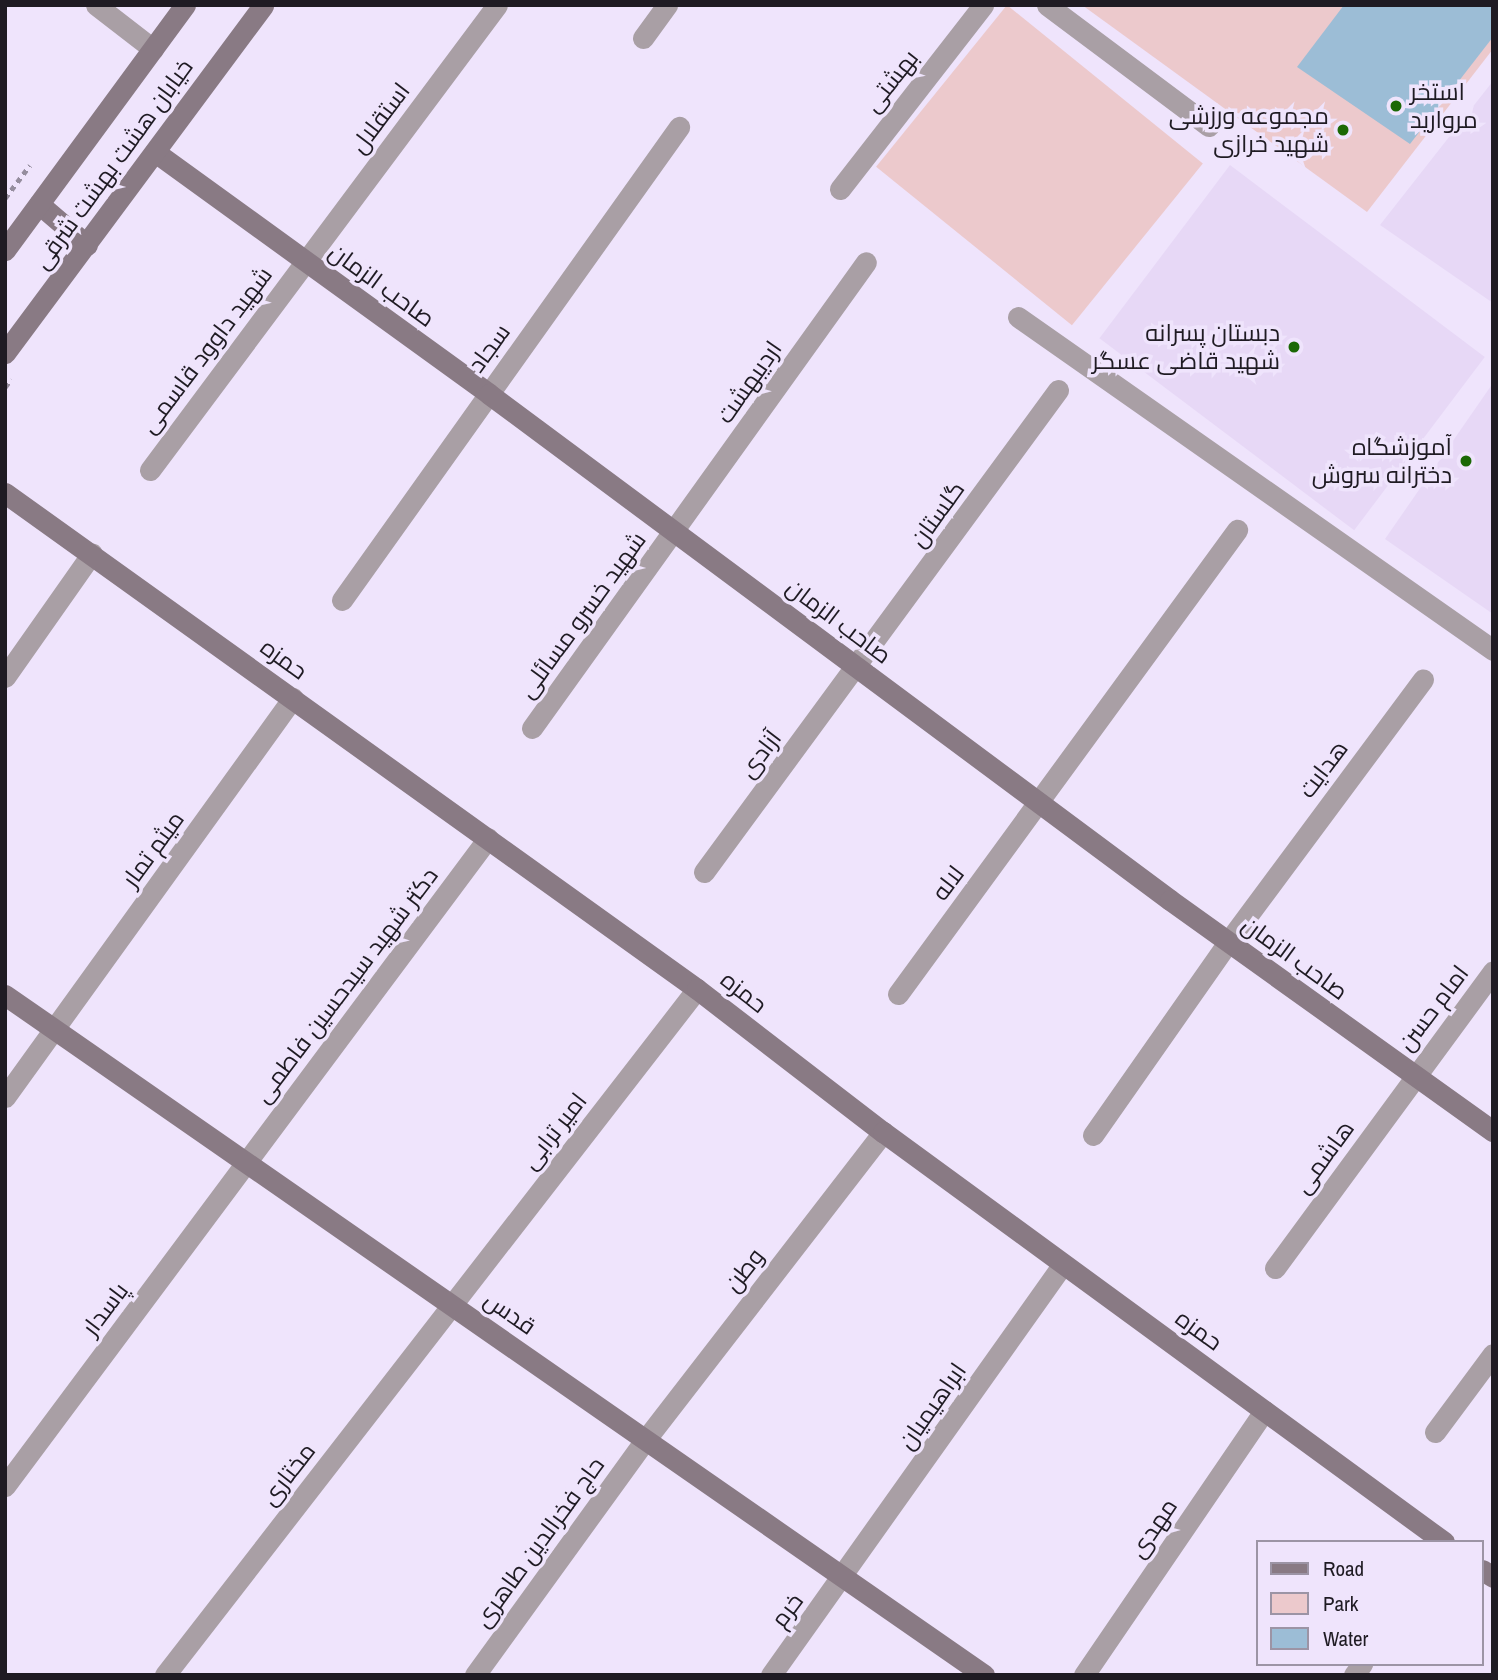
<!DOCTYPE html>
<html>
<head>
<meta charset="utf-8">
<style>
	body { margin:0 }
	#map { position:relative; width:1498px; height:1680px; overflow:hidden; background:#efe4fc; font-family:"Archivo Narrow",Cairo,sans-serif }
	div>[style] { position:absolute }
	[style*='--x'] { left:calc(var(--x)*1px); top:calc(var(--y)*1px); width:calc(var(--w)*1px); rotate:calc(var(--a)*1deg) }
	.built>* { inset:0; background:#e7d8f6; transform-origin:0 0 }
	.green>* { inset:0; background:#ecc9cc; transform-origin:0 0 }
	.water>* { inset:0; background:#9cbdd6 }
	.path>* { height:4.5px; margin-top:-2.25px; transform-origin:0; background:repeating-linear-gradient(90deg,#958d9e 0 5px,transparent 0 10px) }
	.street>* { height:21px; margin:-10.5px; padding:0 10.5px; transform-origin:10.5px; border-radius:10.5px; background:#a99fa5 }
	.secondary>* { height:21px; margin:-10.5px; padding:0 10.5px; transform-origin:10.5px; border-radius:10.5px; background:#897a84 }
	.dots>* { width:19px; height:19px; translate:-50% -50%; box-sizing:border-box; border:4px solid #efe4fc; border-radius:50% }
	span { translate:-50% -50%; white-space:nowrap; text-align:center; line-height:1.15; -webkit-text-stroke:7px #efe4fc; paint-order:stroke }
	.street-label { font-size:24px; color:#1f1b23 }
	.poi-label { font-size:24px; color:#1f1b23 }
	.left { translate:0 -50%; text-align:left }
	.right { translate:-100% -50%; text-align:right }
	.frame { position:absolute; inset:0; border:7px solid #1f1b23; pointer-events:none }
	.legend { position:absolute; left:1256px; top:1540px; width:228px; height:126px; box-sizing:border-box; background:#efe4fc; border:2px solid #9c94a5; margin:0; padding:9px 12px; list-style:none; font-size:21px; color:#1f1b23 }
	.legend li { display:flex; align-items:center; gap:14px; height:35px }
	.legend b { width:35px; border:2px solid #9c94a5 }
</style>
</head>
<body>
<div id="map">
	<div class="built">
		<div style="clip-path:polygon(1493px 81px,1493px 303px,1380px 225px)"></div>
		<div style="left:1230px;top:165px;width:319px;height:217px;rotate:37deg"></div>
		<div style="clip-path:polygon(1493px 383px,1493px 614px,1385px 539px)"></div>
	</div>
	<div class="green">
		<div style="left:1007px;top:5px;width:252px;height:208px;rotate:39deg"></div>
		<div style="clip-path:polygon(1082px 5px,1493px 5px,1493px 49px,1367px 212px)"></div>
	</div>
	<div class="water">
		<div style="clip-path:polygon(1344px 5px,1493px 5px,1493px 37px,1410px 144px,1297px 67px)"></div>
	</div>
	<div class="path">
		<div style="--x:5;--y:198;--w:41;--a:-52.9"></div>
		<div style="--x:5;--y:387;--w:10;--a:-53"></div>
	</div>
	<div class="street">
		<div style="--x:96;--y:5;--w:72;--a:37.7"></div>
		<div style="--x:1047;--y:5;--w:202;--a:36.8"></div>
		<div style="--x:643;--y:38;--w:41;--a:-54"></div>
		<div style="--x:840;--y:189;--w:233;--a:-52.1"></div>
		<div style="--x:1018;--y:317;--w:580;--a:35.03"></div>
		<div style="--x:150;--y:470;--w:580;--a:-53.27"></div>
		<div style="--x:342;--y:600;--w:581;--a:-54.53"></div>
		<div style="--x:5;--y:677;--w:151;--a:-54.9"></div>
		<div style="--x:532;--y:728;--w:573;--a:-54.37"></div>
		<div style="--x:704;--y:872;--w:598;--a:-53.7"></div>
		<div style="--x:898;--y:994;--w:575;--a:-53.85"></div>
		<div style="--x:5;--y:1097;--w:492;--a:-54.2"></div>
		<div style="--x:1093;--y:1135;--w:236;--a:-55"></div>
		<div style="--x:1228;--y:942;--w:327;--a:-53.4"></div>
		<div style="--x:1275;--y:1268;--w:368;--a:-53.7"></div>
		<div style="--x:1435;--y:1432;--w:97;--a:-53.4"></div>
		<div style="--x:5;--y:1486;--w:808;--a:-53.3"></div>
		<div style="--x:165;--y:1675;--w:868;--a:-52.21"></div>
		<div style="--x:475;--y:1675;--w:291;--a:-54.1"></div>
		<div style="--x:646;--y:1439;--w:388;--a:-52.3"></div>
		<div style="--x:771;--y:1675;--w:504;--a:-54.61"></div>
		<div style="--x:1084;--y:1675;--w:320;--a:-55.7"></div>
		<div style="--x:1354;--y:1675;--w:14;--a:-54"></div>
	</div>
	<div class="secondary">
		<div style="--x:155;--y:152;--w:412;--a:35.9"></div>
		<div style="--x:489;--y:394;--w:848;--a:36.61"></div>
		<div style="--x:1170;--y:900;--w:397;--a:35.6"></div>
		<div style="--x:39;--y:204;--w:63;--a:40.5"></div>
		<div style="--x:5;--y:250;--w:304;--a:-53.7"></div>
		<div style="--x:5;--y:353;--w:433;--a:-53.4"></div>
		<div style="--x:5;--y:493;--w:851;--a:35.63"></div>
		<div style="--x:697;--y:989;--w:235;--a:37.6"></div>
		<div style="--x:883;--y:1132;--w:695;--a:36.16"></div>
		<div style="--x:5;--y:995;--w:1192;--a:34.78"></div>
		<div style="--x:1482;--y:1570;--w:13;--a:32"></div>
	</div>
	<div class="dots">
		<div style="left:1396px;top:106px;background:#1b6805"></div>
		<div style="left:1343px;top:130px;background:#1b6805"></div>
		<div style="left:1294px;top:347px;background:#1b6805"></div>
		<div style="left:1466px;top:461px;background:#1b6805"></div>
	</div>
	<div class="street-label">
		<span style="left:891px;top:81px;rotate:-52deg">بهشتی</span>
		<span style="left:380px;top:118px;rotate:-53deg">استقلال</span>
		<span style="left:113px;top:164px;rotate:-54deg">خیابان هشت بهشت شرقی</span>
		<span style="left:382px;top:285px;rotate:36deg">صاحب الزمان</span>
		<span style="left:489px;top:348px;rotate:-54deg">سجاد</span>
		<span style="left:206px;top:350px;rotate:-53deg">شهید داوود قاسمی</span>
		<span style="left:749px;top:382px;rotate:-55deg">اردیبهشت</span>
		<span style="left:937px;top:514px;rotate:-54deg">گلستان</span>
		<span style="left:582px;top:615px;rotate:-54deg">شهید خسرو مسائلی</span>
		<span style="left:839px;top:621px;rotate:37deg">صاحب الزمان</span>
		<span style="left:284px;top:659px;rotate:36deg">حمزه</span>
		<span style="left:760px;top:754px;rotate:-53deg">آزادی</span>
		<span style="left:1323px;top:769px;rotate:-53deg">هدایت</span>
		<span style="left:153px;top:849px;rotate:-54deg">میثم تمار</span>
		<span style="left:948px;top:883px;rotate:-53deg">لاله</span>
		<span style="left:1295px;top:958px;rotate:36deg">صاحب الزمان</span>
		<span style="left:346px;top:985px;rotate:-53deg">دکتر شهید سیدحسین فاطمی</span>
		<span style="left:744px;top:992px;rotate:38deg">حمزه</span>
		<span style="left:1433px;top:1008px;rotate:-53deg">امام حسن</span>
		<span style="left:554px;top:1131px;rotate:-52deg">امیر ترابی</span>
		<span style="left:1324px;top:1157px;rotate:-54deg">هاشمی</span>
		<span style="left:744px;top:1270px;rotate:-52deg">وطن</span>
		<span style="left:105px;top:1309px;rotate:-53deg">پاسدار</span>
		<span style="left:510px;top:1313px;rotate:35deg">قدس</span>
		<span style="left:1199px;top:1330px;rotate:36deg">حمزه</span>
		<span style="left:932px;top:1406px;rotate:-55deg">ابراهیمیان</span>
		<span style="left:288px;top:1474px;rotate:-52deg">مختاری</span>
		<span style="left:1153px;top:1528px;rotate:-56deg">مهدی</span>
		<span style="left:539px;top:1542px;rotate:-54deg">حاج فخرالدین طاهری</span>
		<span style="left:787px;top:1610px;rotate:-53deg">خرم</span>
	</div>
	<div class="poi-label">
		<span class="left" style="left:1410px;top:106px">استخر<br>مروارید</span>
		<span class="right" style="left:1329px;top:130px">مجموعه ورزشی<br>شهید خرازی</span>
		<span class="right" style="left:1280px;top:347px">دبستان پسرانه<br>شهید قاضی عسگر</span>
		<span class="right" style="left:1452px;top:461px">آموزشگاه<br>دخترانه سروش</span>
	</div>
	<div class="frame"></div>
	<ul class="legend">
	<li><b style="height:9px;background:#897a84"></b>Road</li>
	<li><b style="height:19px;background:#ecc9cc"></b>Park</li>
	<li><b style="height:19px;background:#9cbdd6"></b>Water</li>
	</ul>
</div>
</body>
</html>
